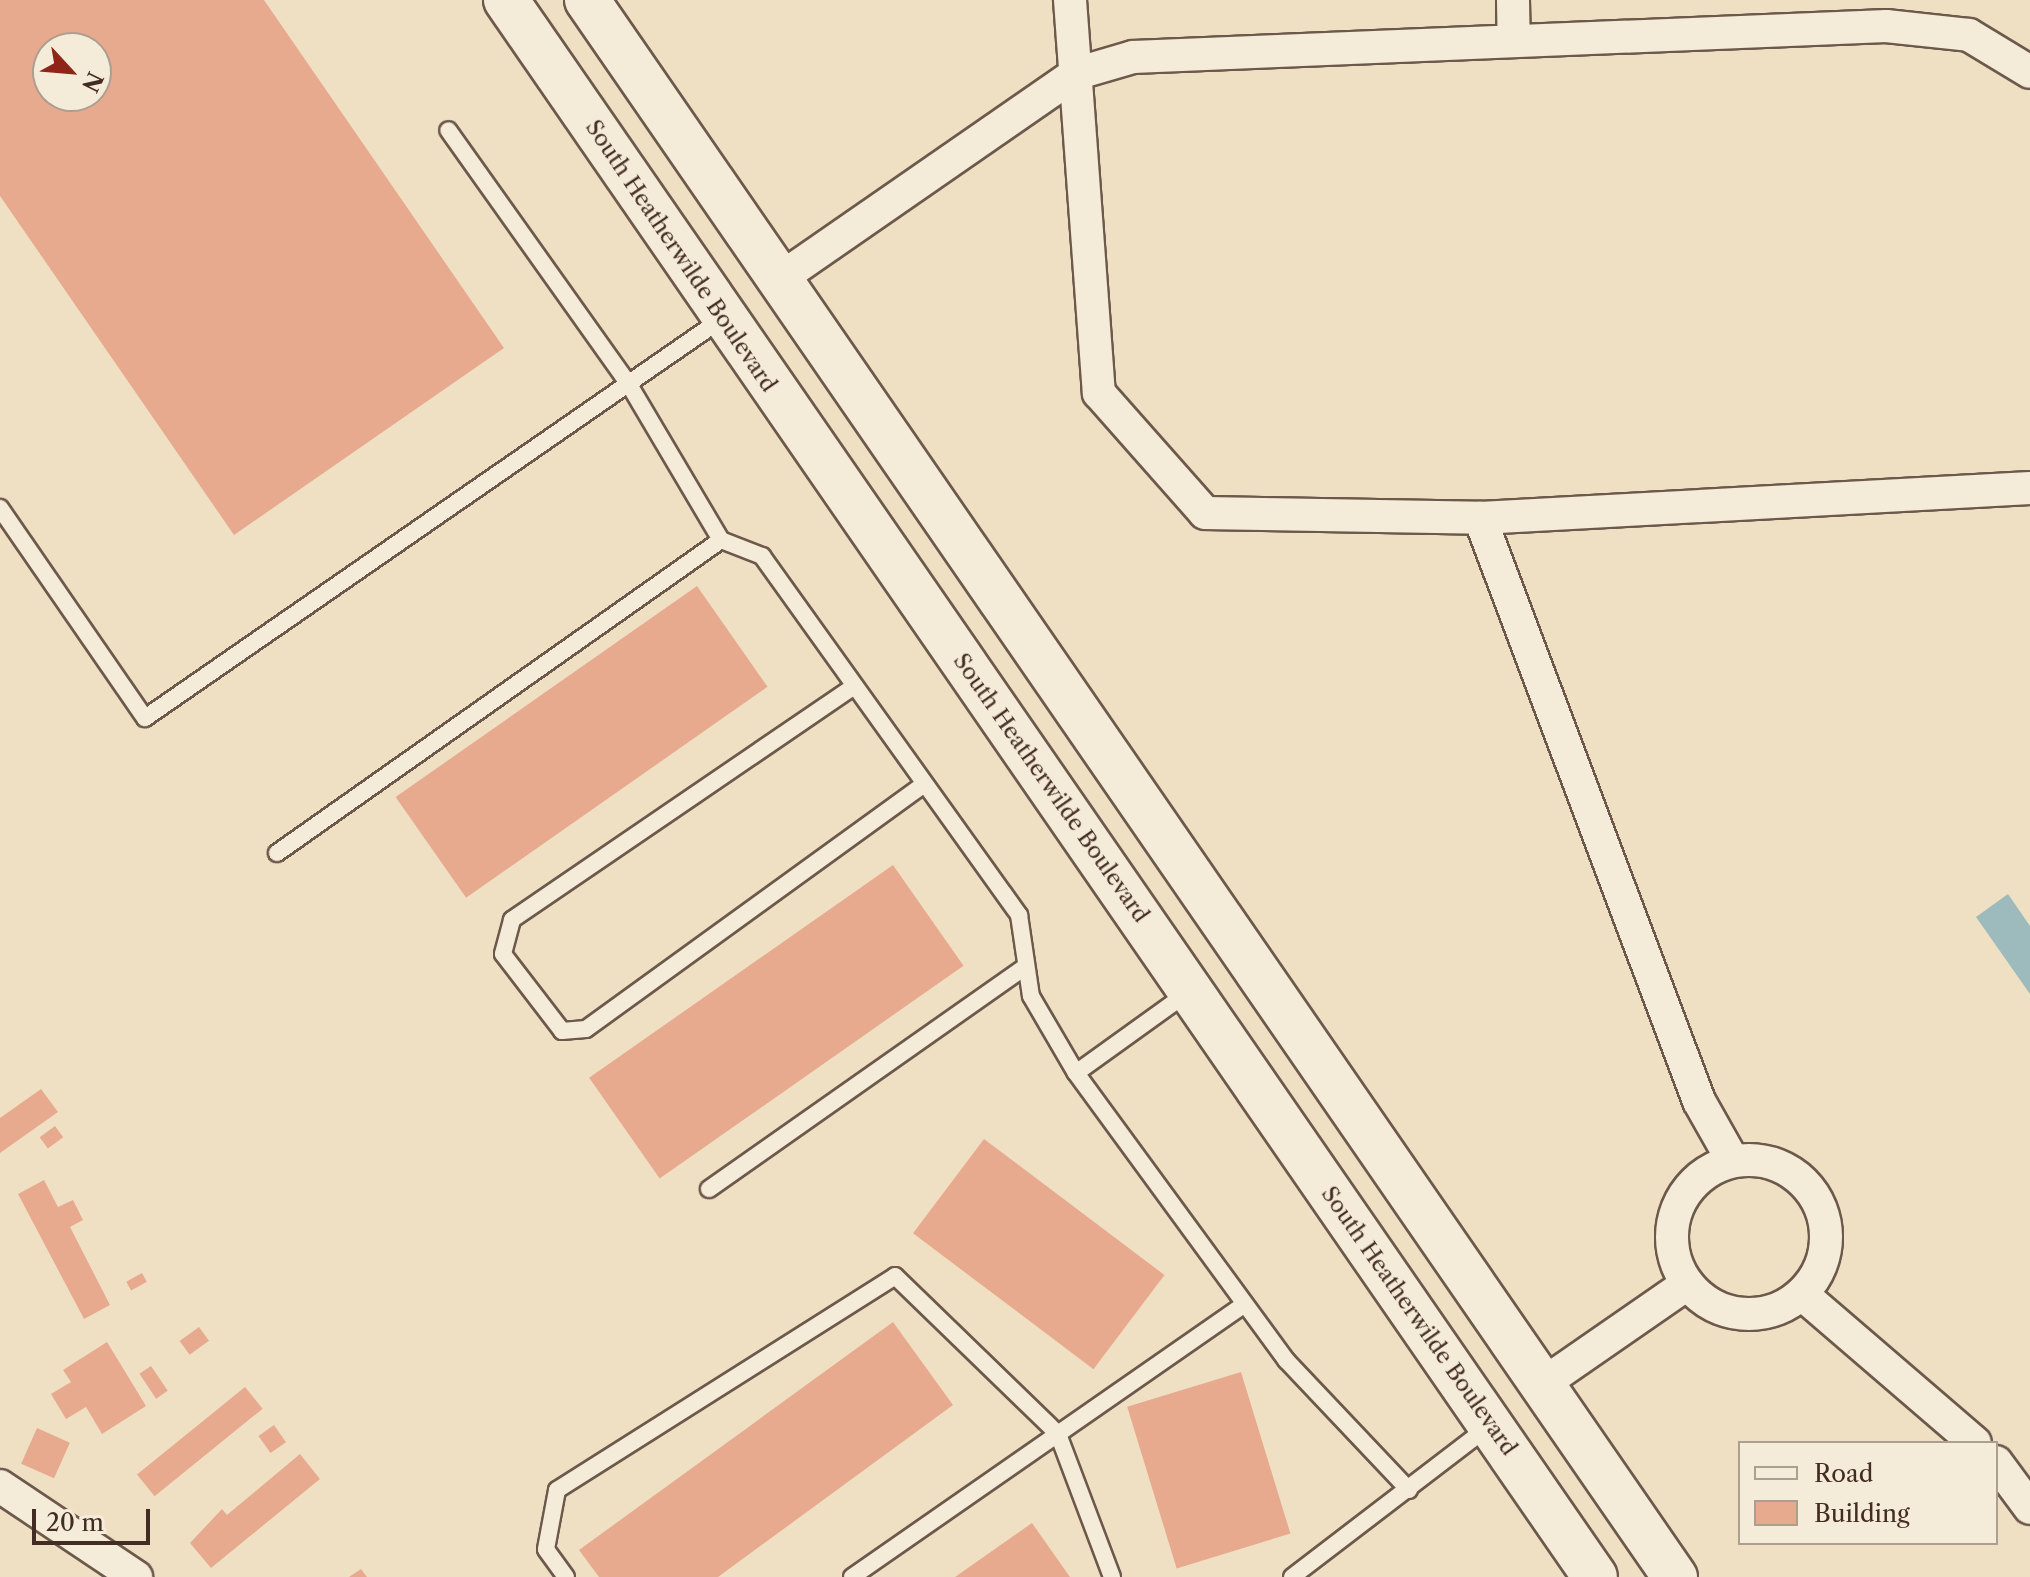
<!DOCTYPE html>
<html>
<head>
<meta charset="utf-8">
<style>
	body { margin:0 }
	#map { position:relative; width:2030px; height:1577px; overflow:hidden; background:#efe0c4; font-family:"Libre Caslon Text",serif }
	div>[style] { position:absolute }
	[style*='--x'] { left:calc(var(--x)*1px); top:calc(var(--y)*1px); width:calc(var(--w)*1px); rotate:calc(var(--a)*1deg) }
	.water>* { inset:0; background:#9dbbbd }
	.building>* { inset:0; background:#e8aa8e; transform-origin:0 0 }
	.roads { filter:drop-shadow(2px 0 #6d594b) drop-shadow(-2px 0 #6d594b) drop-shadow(0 2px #6d594b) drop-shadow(0 -2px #6d594b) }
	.service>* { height:16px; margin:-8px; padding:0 8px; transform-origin:8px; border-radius:8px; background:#f5ebd9 }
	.minor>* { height:32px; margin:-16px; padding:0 16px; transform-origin:16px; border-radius:16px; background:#f5ebd9 }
	.minor>.ring { margin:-16px; padding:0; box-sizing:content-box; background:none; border:32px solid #f5ebd9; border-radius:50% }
	.secondary>* { height:44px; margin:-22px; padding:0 22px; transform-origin:22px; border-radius:22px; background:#f5ebd9 }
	span { translate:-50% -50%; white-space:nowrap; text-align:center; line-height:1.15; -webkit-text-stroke:8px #f5ebd9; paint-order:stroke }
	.street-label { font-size:22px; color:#422c23 }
	.legend { position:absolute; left:1738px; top:1441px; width:260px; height:104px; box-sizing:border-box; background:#f5ebd9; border:2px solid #ad9f90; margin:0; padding:10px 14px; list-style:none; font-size:24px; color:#422c23 }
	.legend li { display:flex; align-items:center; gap:16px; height:40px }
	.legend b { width:40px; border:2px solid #ad9f90 }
	.north { position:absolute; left:32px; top:32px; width:80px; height:80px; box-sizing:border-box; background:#f5ebd9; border:2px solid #ad9f90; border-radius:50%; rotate:116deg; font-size:22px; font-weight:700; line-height:32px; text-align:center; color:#422c23 }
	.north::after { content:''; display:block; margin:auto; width:28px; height:36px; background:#8f2418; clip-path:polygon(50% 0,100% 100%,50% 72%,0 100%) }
	.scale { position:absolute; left:32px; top:1509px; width:118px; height:36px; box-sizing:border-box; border:4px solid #422c23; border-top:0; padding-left:10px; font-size:24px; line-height:28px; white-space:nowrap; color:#422c23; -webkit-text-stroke:6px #f5ebd9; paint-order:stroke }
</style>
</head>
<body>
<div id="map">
	<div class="water">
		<div style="clip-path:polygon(2008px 894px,2030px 926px,2030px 994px,1976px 917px)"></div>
	</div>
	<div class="building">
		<div style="clip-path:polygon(evenodd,0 0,264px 0,504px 348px,234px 535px,0 196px,0 0,48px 48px,96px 48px,96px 96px,48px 96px,48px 48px)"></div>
		<div style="left:697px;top:586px;width:123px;height:368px;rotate:55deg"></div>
		<div style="left:893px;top:865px;width:123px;height:371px;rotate:55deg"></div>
		<div style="clip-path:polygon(41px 1089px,58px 1112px,0 1153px,0 1118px)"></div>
		<div style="left:55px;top:1126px;width:14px;height:19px;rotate:54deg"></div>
		<div style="left:984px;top:1139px;width:226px;height:118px;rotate:37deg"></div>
		<div style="clip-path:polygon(44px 1180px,58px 1207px,73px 1200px,83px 1220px,70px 1227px,110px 1305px,84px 1319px,18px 1194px)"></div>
		<div style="left:142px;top:1273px;width:10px;height:18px;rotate:61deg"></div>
		<div style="clip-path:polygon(893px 1322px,953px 1405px,718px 1577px,599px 1577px,579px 1550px)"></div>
		<div style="left:199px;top:1327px;width:17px;height:24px;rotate:54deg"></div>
		<div style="clip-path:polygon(107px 1342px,146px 1406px,102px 1434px,86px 1407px,66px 1419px,51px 1394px,71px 1382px,63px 1370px)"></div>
		<div style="left:151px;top:1366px;width:30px;height:14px;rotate:56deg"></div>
		<div style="left:1241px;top:1372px;width:169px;height:119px;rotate:73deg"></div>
		<div style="left:245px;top:1387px;width:28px;height:139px;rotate:51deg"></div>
		<div style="left:274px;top:1425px;width:21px;height:19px;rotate:55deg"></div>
		<div style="left:37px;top:1428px;width:36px;height:39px;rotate:24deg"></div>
		<div style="clip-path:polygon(300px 1454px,320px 1479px,211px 1568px,190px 1543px,222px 1509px,227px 1515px)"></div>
		<div style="clip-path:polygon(1032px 1523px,1070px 1577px,955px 1577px)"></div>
		<div style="clip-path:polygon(361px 1569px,367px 1577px,349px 1577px)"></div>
	</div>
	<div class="roads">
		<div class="service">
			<div style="--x:0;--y:508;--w:255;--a:55.4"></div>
			<div style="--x:145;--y:718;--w:703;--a:-34.68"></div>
			<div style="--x:721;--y:540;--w:44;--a:21.3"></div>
			<div style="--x:762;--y:556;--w:442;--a:54.4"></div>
			<div style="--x:1019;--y:915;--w:82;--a:81.6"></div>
			<div style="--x:1031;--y:996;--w:89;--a:59.7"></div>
			<div style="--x:853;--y:687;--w:413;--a:145.7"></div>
			<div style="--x:512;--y:920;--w:35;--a:105"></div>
			<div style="--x:503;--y:954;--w:97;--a:52.5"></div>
			<div style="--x:562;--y:1031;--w:24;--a:-5"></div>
			<div style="--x:586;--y:1029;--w:416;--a:-35.9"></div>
			<div style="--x:277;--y:853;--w:543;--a:-35.18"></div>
			<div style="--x:721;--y:540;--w:182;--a:-120.6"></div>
			<div style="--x:628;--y:383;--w:310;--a:-125.4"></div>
			<div style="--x:1190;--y:991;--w:140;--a:144.3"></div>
			<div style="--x:1076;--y:1073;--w:356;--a:53.8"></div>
			<div style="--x:1286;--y:1360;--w:179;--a:46.6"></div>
			<div style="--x:709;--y:1189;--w:385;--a:-35.1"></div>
			<div style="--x:566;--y:1577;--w:34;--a:-126"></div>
			<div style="--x:546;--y:1549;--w:60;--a:-79.4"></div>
			<div style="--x:557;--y:1490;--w:400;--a:-32.3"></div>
			<div style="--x:895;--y:1276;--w:227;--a:44.1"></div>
			<div style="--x:1058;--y:1434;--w:153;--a:69.3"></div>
			<div style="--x:852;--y:1577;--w:476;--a:-34.8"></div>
			<div style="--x:1292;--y:1577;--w:245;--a:-37.4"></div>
		</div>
		<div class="minor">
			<div style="--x:1070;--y:0;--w:394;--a:85.8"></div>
			<div style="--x:1099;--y:393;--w:160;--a:48.5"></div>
			<div style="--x:1205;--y:513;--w:275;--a:1"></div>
			<div style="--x:1480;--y:518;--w:551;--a:-3.12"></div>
			<div style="--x:1513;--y:0;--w:39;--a:89"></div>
			<div style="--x:778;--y:280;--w:361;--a:-34.7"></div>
			<div style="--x:1075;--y:74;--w:60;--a:-16.3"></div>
			<div style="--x:1133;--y:57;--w:754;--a:-2.36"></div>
			<div style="--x:1886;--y:26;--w:83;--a:6.2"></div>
			<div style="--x:1969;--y:35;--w:71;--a:31.2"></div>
			<div style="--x:1480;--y:518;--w:623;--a:69.41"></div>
			<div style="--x:1699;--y:1101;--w:69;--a:60.5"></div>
			<div class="ring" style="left:1672px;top:1160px;width:122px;height:122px"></div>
			<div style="--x:1802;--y:1294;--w:228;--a:40.7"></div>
			<div style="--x:1544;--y:1383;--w:174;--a:-34.7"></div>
			<div style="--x:1996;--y:1462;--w:57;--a:53.5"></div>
			<div style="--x:0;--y:1486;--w:164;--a:33.8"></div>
		</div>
		<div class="secondary">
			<div style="--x:506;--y:0;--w:1916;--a:55.37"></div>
			<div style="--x:587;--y:0;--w:1916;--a:55.4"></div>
		</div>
	</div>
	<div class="street-label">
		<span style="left:681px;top:256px;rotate:56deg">South Heatherwilde Boulevard</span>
		<span style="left:1051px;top:788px;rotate:55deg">South Heatherwilde Boulevard</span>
		<span style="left:1419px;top:1321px;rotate:55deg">South Heatherwilde Boulevard</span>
	</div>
	<ul class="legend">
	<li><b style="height:10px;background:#f5ebd9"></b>Road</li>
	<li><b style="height:22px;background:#e8aa8e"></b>Building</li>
	</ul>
	<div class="north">N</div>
	<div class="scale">20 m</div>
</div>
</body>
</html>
